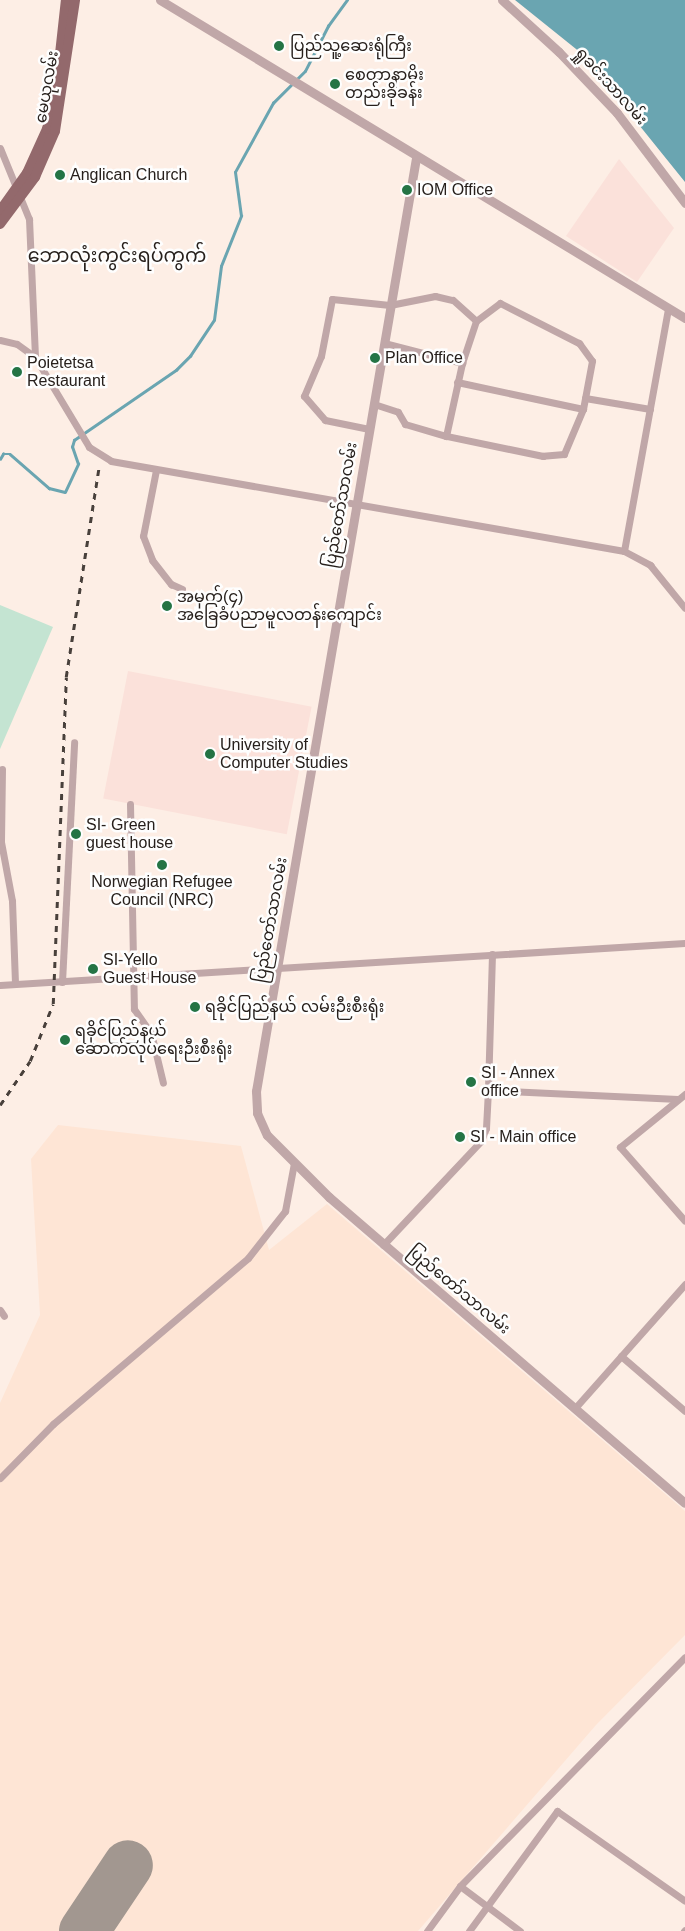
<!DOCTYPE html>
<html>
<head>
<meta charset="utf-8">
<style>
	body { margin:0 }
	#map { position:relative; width:685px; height:1931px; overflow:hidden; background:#fdeee5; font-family:Arial,"Noto Sans Myanmar",sans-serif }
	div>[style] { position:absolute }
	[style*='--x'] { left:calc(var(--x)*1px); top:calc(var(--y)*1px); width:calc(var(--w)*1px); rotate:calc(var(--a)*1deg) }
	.built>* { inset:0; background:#fee5d5 }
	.education>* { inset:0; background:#fbe1da; transform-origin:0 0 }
	.green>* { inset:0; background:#c4e4d2 }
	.water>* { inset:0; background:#6aa5b1 }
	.stream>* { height:2.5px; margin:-1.25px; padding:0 1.25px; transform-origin:1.25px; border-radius:1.25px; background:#6aa5b1 }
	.runway>* { height:50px; margin:-25px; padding:0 25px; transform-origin:25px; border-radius:25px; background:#a29790 }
	.minor>* { height:7px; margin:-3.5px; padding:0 3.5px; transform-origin:3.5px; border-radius:3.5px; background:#c0a7a8 }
	.tertiary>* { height:9px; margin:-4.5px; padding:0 4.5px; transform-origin:4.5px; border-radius:4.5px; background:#c0a7a8 }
	.primary>* { height:10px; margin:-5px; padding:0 5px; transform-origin:5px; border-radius:5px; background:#93696c }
	.rail>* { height:2.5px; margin-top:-1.25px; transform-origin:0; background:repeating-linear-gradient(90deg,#48403b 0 6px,transparent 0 12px) }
	.dots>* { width:14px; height:14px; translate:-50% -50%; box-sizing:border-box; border:2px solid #fefefe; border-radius:50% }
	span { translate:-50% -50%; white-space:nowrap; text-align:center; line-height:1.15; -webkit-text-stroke:5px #fefefe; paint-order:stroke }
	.poi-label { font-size:16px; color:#27201c }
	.left { translate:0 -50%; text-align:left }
	.street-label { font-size:16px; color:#27201c }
	.quarter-label { font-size:19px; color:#27201c }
</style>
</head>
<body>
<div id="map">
	<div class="built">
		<div style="clip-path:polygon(58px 1125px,241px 1146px,269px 1250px,327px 1204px,685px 1511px,685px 1635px,596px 1725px,418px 1931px,0 1931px,0 1403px,40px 1315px,31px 1159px)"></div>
	</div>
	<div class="education">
		<div style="clip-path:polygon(619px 159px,674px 228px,637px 282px,566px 236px)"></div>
		<div style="left:128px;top:671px;width:187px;height:130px;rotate:11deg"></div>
	</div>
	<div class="green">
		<div style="clip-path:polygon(0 605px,53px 627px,0 749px)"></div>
	</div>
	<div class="water">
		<div style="clip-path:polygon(515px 0,685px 0,685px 182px,581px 53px)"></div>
	</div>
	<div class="stream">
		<div style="--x:0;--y:459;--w:6;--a:-59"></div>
		<div style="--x:3;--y:454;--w:7;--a:0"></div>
		<div style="--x:10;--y:454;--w:52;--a:41.1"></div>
		<div style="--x:49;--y:488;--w:16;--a:14"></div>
		<div style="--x:65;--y:492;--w:31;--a:-65"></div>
		<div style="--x:78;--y:464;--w:18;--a:-109"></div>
		<div style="--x:72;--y:447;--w:7;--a:-74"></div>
		<div style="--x:74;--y:440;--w:124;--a:-34.5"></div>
		<div style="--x:176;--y:370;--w:20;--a:-45"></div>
		<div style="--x:190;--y:356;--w:43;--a:-56.3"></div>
		<div style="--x:214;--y:320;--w:54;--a:-82.6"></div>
		<div style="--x:221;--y:266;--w:54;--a:-68.2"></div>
		<div style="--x:241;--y:216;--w:44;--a:-97.8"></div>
		<div style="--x:235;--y:172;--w:79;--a:-61.2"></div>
		<div style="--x:273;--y:103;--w:45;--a:-45"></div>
		<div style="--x:305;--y:71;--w:51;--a:-62.9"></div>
		<div style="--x:328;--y:26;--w:32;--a:-54"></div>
	</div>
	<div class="runway">
		<div style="--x:84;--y:1931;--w:79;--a:-56.3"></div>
	</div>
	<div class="minor">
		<div style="--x:0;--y:148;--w:77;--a:67.8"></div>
		<div style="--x:29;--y:219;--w:138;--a:87.5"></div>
		<div style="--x:0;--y:340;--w:17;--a:13"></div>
		<div style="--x:17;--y:344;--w:22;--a:36"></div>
		<div style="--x:35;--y:357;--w:105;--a:59"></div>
		<div style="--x:89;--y:447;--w:26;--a:32"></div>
		<div style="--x:111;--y:461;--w:521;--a:9.95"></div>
		<div style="--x:624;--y:551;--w:247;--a:-79.7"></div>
		<div style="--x:384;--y:343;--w:81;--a:14.4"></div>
		<div style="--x:457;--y:382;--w:129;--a:12.1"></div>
		<div style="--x:585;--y:398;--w:66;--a:9.6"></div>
		<div style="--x:374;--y:404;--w:25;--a:18"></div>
		<div style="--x:398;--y:412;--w:14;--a:60"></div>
		<div style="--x:405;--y:424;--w:43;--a:16.3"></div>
		<div style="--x:446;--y:436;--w:75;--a:-77.6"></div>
		<div style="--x:462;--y:363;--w:44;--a:-71.6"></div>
		<div style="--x:476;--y:321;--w:30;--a:-37"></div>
		<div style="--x:500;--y:303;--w:89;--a:26.9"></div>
		<div style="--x:579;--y:343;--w:22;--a:54"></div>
		<div style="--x:592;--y:361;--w:49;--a:100.6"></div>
		<div style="--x:583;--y:409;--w:49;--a:112.9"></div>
		<div style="--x:564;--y:454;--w:21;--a:175"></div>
		<div style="--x:543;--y:456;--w:99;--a:-168.3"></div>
		<div style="--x:369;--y:429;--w:45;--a:-168.4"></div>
		<div style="--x:325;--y:420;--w:32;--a:-131"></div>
		<div style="--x:304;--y:396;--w:43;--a:-67"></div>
		<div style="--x:321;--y:356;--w:58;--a:-79.1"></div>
		<div style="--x:332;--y:299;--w:58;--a:5.9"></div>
		<div style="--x:390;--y:305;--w:46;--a:-11.3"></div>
		<div style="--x:435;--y:296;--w:18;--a:13"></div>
		<div style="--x:453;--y:300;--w:31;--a:42"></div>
		<div style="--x:156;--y:470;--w:67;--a:101.1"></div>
		<div style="--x:143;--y:536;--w:26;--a:69"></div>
		<div style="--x:152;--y:560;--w:31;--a:52"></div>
		<div style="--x:171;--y:584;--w:12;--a:24"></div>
		<div style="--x:624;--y:551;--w:30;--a:28"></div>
		<div style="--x:650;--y:565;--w:55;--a:50.9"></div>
		<div style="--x:2;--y:769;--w:73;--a:90.8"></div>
		<div style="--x:1;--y:842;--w:60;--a:79.4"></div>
		<div style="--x:12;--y:901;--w:82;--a:87.9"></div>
		<div style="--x:130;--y:804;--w:205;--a:88.9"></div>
		<div style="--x:134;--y:1009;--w:29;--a:55"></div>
		<div style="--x:151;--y:1033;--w:51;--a:76.5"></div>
		<div style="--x:492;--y:954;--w:136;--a:91.7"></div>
		<div style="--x:488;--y:1090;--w:190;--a:2.7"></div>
		<div style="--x:62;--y:982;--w:240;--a:-87.1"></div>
		<div style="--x:0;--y:985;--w:686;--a:-3.51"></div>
		<div style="--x:685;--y:1094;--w:84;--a:140.8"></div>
		<div style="--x:620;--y:1147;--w:98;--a:48.7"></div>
		<div style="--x:383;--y:1245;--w:143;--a:-46.7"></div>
		<div style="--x:481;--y:1141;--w:14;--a:-69"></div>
		<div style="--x:486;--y:1128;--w:38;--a:-87"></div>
		<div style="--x:0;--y:1310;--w:7;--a:56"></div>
		<div style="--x:621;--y:1356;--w:84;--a:40.7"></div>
		<div style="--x:575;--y:1408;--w:166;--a:-48.4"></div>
		<div style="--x:0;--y:1478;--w:76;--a:-45.5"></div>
		<div style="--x:53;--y:1424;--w:256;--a:-40.4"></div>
		<div style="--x:248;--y:1258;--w:60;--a:-51.8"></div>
		<div style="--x:285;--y:1211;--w:49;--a:-79.4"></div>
		<div style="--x:460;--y:1886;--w:75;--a:36.9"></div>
		<div style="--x:427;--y:1931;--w:56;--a:-53.7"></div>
		<div style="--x:460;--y:1886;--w:321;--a:-45.5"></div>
		<div style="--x:469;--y:1931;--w:149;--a:-53.7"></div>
		<div style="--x:557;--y:1811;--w:156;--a:35.1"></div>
		<div style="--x:684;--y:1931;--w:1;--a:-45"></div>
	</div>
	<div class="tertiary">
		<div style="--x:160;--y:0;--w:614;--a:31.2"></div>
		<div style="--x:502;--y:0;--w:77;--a:42.4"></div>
		<div style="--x:559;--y:52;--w:84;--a:46.4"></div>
		<div style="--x:617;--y:113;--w:113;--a:52.9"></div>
		<div style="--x:416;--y:158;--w:947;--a:99.73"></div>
		<div style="--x:256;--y:1091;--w:22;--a:87"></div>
		<div style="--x:257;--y:1113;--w:24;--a:66"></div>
		<div style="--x:267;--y:1135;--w:88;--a:45"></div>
		<div style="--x:329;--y:1197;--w:469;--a:40.7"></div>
	</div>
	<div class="primary">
		<div style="--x:0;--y:211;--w:47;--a:-54.6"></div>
		<div style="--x:27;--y:173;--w:48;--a:-65.6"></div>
		<div style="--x:47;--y:129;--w:31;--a:-75"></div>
		<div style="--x:55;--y:99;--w:100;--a:-83.7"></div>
		<div style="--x:0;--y:224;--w:59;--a:-53.3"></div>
		<div style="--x:35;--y:177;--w:50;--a:-66.5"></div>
		<div style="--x:55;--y:131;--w:133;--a:-81.3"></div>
	</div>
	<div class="rail">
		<div style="--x:0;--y:1105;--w:53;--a:-55.7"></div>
		<div style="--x:30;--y:1061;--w:61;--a:-68"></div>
		<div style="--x:53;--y:1004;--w:327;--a:-87.7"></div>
		<div style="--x:66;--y:677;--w:214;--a:-81.1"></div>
	</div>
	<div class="dots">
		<div style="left:279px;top:46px;background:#247445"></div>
		<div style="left:335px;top:84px;background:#247445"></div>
		<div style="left:60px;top:175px;background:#247445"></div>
		<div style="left:407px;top:190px;background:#247445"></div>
		<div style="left:375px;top:358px;background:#247445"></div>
		<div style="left:17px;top:372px;background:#247445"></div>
		<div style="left:167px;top:606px;background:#247445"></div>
		<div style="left:210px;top:754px;background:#247445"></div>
		<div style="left:76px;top:834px;background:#247445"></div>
		<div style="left:162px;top:865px;background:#247445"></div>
		<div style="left:93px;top:969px;background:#247445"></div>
		<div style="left:195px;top:1007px;background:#247445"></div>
		<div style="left:65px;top:1040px;background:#247445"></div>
		<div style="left:471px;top:1082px;background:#247445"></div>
		<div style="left:460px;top:1137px;background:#247445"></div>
	</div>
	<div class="poi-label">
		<span class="left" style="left:290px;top:46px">ပြည်သူ့ဆေးရုံကြီး</span>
		<span class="left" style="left:345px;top:84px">စေတာနာမိုး<br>တည်းခိုခန်း</span>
		<span class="left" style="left:70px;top:175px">Anglican Church</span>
		<span class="left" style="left:417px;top:190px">IOM Office</span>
		<span class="left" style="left:385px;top:358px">Plan Office</span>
		<span class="left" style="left:27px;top:372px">Poietetsa<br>Restaurant</span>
		<span class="left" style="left:177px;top:606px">အမှတ်(၄)<br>အခြေခံပညာမူလတန်းကျောင်း</span>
		<span class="left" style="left:220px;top:754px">University of<br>Computer Studies</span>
		<span class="left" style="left:86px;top:834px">SI- Green<br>guest house</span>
		<span style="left:162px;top:891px">Norwegian Refugee<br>Council (NRC)</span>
		<span class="left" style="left:103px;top:969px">SI-Yello<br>Guest House</span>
		<span class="left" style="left:205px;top:1007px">ရခိုင်ပြည်နယ် လမ်းဉီးစီးရုံး</span>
		<span class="left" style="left:75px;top:1040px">ရခိုင်ပြည်နယ်<br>ဆောက်လုပ်ရေးဉီးစီးရုံး</span>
		<span class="left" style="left:481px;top:1082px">SI - Annex<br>office</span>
		<span class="left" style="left:470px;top:1137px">SI - Main office</span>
	</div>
	<div class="street-label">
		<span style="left:611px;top:86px;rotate:48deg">ရှုခင်းသာလမ်း</span>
		<span style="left:47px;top:87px;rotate:-80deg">မေယုလမ်း</span>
		<span style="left:341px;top:505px;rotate:-80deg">ပြည်တော်သာလမ်း</span>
		<span style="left:271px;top:920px;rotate:-80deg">ပြည်တော်သာလမ်း</span>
		<span style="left:459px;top:1290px;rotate:40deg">ပြည်တော်သာလမ်း</span>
	</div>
	<div class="quarter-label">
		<span style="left:117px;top:256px">ဘောလုံးကွင်းရပ်ကွက်</span>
	</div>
</div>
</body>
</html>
